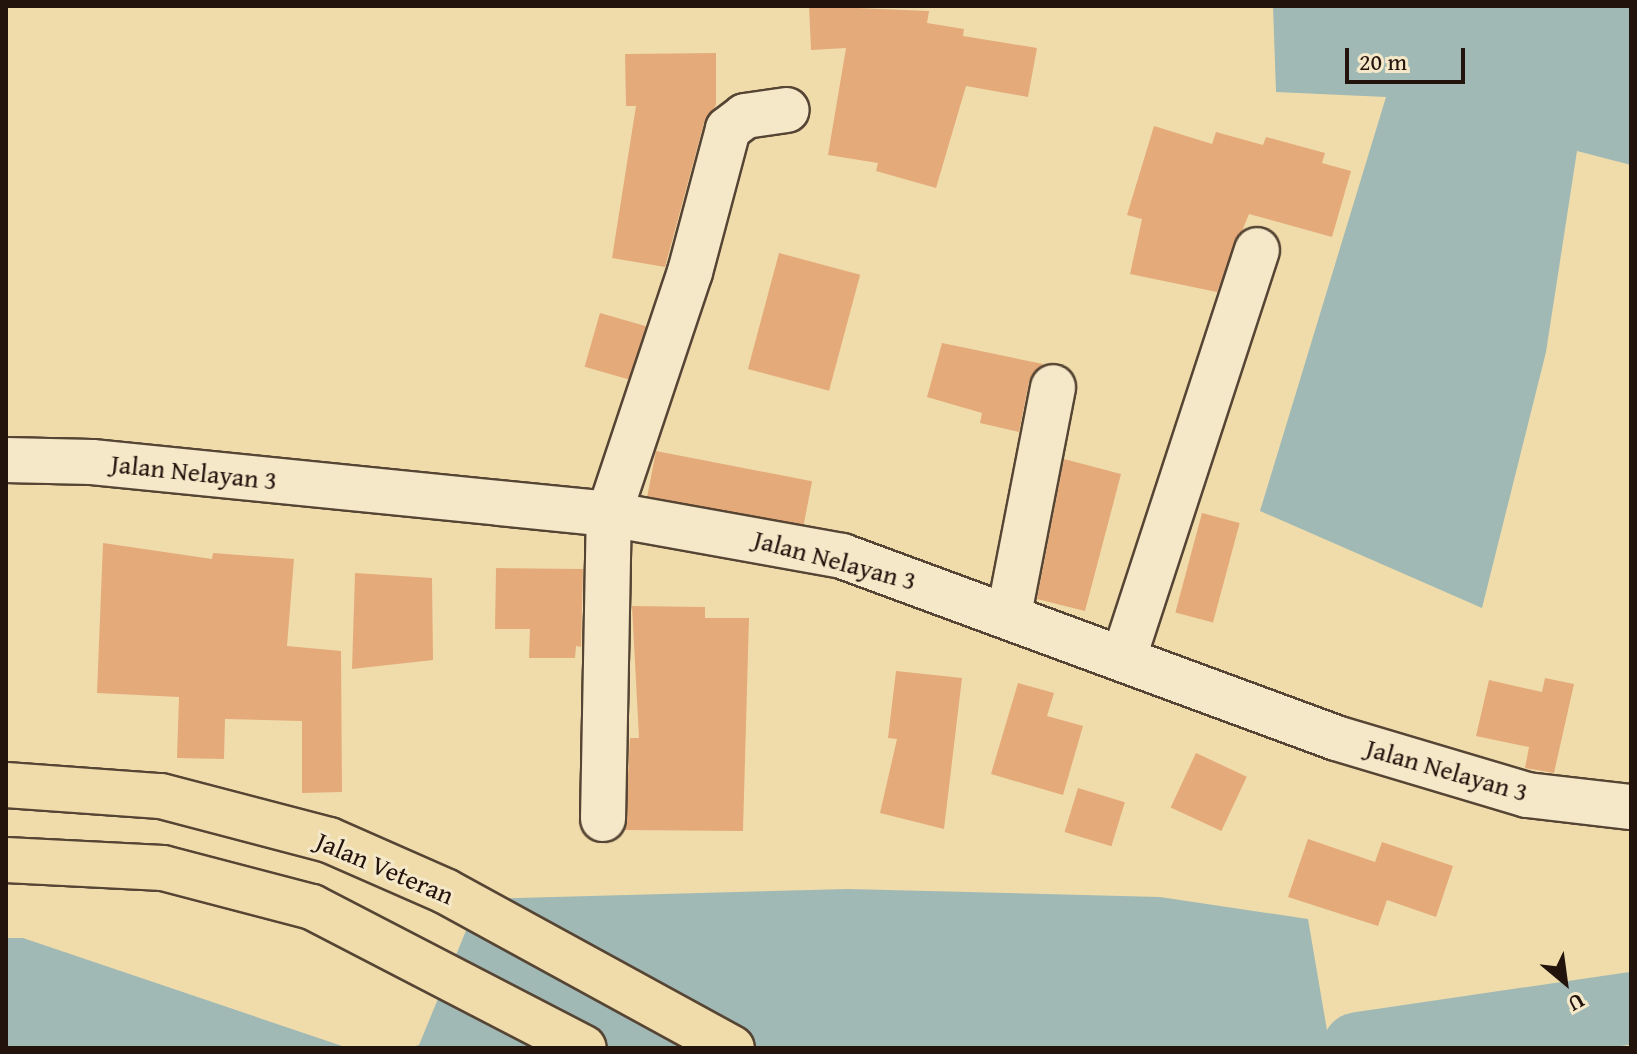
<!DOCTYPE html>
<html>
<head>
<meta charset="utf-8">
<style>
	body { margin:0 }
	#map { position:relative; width:1637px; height:1054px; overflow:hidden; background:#f0dcab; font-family:"Gentium Book Plus",serif }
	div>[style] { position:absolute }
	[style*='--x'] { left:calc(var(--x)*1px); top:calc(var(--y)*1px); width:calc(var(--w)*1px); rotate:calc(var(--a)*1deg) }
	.water>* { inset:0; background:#a0b9b5 }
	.river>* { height:72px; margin:-36px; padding:0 36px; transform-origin:36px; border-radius:36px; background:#a0b9b5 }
	.building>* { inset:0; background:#e4aa7a; transform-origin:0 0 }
	.roads { filter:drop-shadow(2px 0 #564534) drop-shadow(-2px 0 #564534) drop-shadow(0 2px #564534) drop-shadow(0 -2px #564534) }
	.street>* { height:44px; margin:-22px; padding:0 22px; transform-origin:22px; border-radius:22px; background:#f5e8c8 }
	.highway>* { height:44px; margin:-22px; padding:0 22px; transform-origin:22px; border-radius:22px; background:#f0dcab }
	span { translate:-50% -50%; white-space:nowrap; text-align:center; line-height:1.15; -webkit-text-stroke:6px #f5e8c8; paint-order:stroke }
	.street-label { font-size:26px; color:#22130d }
	.frame { position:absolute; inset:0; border:8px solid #22130d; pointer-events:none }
	.north { position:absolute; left:1525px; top:942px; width:80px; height:80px; -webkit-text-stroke:6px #f5e8c8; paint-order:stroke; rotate:151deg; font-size:22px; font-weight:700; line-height:32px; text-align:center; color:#22130d }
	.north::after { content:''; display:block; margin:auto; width:28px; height:36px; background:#22130d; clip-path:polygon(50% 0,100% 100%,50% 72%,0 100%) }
	.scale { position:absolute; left:1345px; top:48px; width:120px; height:36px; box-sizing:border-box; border:4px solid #22130d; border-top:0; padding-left:10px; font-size:24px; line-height:28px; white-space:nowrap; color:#22130d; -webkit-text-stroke:6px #f5e8c8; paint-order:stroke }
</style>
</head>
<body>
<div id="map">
	<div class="water">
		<div style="clip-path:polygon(1273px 6px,1631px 6px,1631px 165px,1577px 151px,1546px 352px,1482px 608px,1260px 511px,1386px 97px,1276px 92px)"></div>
		<div style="clip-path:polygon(848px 889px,1160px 897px,1308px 919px,1330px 1048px,408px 1048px,419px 1045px,479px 899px)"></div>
		<div style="clip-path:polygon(6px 938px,23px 938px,348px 1048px,6px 1048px)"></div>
	</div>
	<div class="river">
		<div style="--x:1358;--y:1048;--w:276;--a:-8.3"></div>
	</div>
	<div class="building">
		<div style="clip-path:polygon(809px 6px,929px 11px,927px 23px,964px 29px,963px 36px,1037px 48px,1028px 97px,966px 86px,936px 188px,876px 171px,878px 163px,828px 155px,846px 48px,811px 50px)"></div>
		<div style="clip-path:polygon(716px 53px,716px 105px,704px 123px,665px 267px,612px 258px,636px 106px,626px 106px,625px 54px)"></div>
		<div style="clip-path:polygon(1154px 126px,1212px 144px,1216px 132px,1263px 145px,1266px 137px,1325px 153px,1322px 163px,1351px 171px,1332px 237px,1249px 214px,1217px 292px,1130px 274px,1142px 219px,1127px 215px)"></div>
		<div style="left:779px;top:253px;width:84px;height:120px;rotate:15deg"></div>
		<div style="left:600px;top:313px;width:48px;height:56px;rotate:16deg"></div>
		<div style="clip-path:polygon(942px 343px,1043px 364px,1029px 382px,1019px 432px,980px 423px,982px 413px,927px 397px)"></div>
		<div style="left:656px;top:451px;width:159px;height:46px;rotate:11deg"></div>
		<div style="clip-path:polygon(1064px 459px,1121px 474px,1085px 611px,1037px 599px)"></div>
		<div style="left:1202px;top:513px;width:39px;height:103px;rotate:15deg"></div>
		<div style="clip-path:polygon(103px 543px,212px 559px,213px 553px,294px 559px,287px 646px,341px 651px,342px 792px,302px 793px,302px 721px,225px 719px,224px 759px,177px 758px,179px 697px,97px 693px)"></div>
		<div style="clip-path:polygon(496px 568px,583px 569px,581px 647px,576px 646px,575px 658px,529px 658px,530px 629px,495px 629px)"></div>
		<div style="clip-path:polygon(355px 573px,432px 578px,433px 660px,352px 669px)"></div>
		<div style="clip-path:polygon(632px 606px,705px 607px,705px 618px,749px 618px,743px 831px,625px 830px,630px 738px,639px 738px)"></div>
		<div style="clip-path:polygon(896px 671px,962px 678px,944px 829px,880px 813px,897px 739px,888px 738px)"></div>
		<div style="clip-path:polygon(1545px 678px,1574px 684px,1554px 773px,1525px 768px,1529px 747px,1476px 736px,1489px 680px,1542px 692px)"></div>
		<div style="clip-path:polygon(1018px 683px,1054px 693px,1047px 716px,1083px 726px,1063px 795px,991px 774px)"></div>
		<div style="left:1196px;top:753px;width:56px;height:60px;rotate:25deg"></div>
		<div style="left:1078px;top:788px;width:49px;height:46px;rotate:17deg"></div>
		<div style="clip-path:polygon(1308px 839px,1375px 862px,1382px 842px,1453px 866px,1436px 917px,1387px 900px,1378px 926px,1288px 897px)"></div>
	</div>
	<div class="roads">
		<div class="street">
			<div style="--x:6;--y:460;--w:86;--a:1.3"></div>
			<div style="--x:92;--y:462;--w:520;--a:5.74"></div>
			<div style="--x:609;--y:514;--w:237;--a:10.2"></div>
			<div style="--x:842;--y:556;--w:526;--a:20.22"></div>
			<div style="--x:1336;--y:738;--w:199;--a:16.6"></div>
			<div style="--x:1527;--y:795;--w:105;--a:6.6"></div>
			<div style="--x:1009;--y:614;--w:231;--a:-79"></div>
			<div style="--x:1124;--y:657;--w:428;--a:-71.9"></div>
			<div style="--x:603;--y:819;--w:305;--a:-88.9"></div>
			<div style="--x:609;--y:514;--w:255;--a:-71.5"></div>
			<div style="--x:690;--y:272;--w:148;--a:-75.1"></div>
			<div style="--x:728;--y:129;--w:21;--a:-37"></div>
			<div style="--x:745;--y:116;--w:42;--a:-8.1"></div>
		</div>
		<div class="highway">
			<div style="--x:6;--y:785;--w:155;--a:4.1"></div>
			<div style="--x:161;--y:796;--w:174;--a:14.7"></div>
			<div style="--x:329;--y:840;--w:127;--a:23.7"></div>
			<div style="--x:445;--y:891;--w:327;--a:28.7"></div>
			<div style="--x:6;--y:860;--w:157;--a:2.9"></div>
			<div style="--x:163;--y:868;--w:154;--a:14.7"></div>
			<div style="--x:312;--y:907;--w:306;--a:27.4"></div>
		</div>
	</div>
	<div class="street-label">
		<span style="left:194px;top:472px;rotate:6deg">Jalan Nelayan 3</span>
		<span style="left:835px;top:560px;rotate:15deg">Jalan Nelayan 3</span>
		<span style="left:1447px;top:770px;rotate:16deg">Jalan Nelayan 3</span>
		<span style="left:385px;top:868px;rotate:23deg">Jalan Veteran</span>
	</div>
	<div class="frame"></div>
	<div class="north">U</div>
	<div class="scale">20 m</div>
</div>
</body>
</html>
